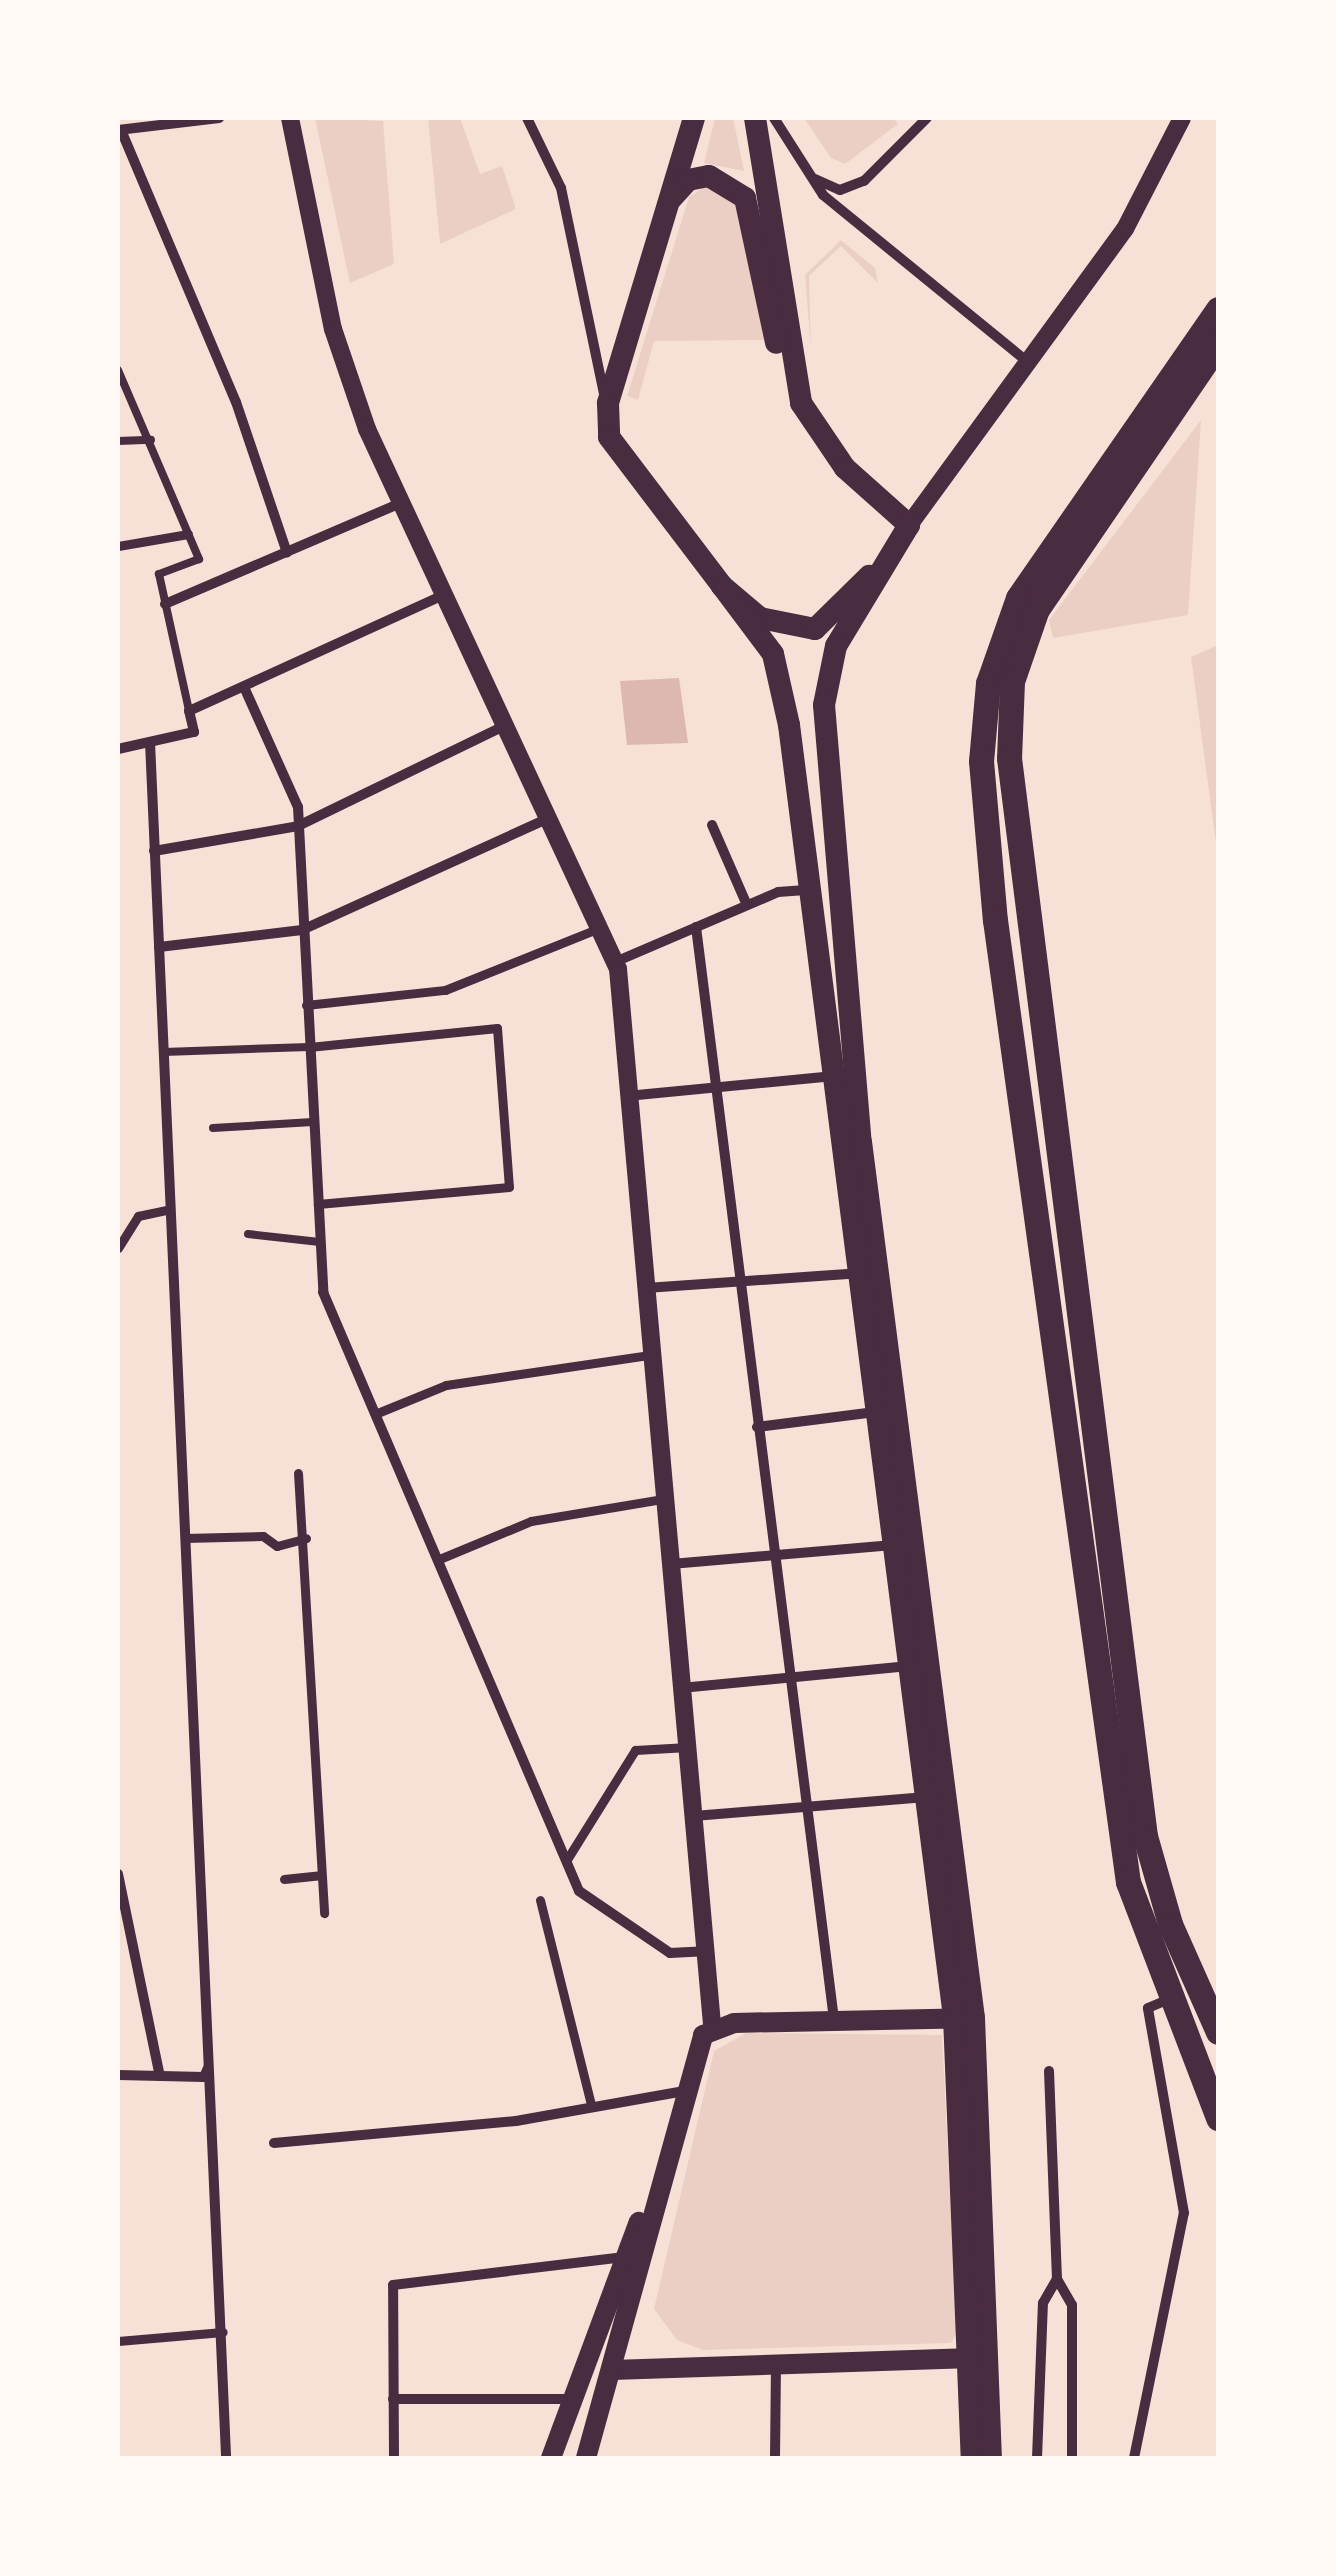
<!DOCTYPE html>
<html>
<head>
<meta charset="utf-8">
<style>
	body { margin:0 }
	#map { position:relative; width:1336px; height:2576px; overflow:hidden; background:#f7e1d7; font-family:"Public Sans",sans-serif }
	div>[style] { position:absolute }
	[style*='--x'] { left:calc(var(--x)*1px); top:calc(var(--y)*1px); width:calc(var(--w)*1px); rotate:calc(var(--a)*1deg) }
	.green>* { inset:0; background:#ebcfc5 }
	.water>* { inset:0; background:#dcb8b0 }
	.service>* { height:8px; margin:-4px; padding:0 4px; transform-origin:4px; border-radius:4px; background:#4a2c40 }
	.pedestrian>* { height:9px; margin:-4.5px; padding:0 4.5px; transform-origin:4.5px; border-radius:4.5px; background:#4a2c40 }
	.minor>* { height:10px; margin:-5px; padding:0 5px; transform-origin:5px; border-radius:5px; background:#4a2c40 }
	.tertiary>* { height:18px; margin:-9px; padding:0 9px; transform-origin:9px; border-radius:9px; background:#4a2c40 }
	.secondary>* { height:20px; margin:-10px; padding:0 10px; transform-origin:10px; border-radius:10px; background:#4a2c40 }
	.primary>* { height:22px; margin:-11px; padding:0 11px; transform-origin:11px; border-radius:11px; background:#4a2c40 }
	.trunk>* { height:25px; margin:-12.5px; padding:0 12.5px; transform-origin:12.5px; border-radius:12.5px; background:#4a2c40 }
	span { translate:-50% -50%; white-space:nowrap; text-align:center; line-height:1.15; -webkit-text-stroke:10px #fffaf5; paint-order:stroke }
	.frame { position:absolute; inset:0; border:120px solid #fffaf5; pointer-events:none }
</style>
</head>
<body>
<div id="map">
	<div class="green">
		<div style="clip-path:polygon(315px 118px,383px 121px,394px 264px,350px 283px)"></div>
		<div style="clip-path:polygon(428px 118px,460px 118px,480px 174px,502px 166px,516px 209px,440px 244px)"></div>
		<div style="clip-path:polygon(715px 118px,733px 118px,744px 171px,704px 163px)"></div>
		<div style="clip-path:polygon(804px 118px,894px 118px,898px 124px,845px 164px,831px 158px)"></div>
		<div style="clip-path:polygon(704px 187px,735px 195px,767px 340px,654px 341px,638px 400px,627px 396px,689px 197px)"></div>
		<div style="clip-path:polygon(841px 240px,875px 268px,878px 283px,841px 246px,809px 276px,811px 349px,805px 275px)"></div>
		<div style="clip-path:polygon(1201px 420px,1188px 615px,1053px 638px,1049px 620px)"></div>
		<div style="clip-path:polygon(1218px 645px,1218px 858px,1191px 657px)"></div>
		<div style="clip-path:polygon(746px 2033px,942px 2035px,957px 2332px,951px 2343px,703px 2350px,677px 2340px,654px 2309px,714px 2051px)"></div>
	</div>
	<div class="water">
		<div style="clip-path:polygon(679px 678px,688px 743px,627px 745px,620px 681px)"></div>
	</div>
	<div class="service">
		<div style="--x:118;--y:370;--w:206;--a:66.8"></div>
		<div style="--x:199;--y:559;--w:43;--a:159.4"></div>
		<div style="--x:159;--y:574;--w:140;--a:77.6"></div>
		<div style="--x:118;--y:441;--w:33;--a:-2"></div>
		<div style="--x:164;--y:1052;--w:145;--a:-2"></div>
		<div style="--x:213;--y:1128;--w:100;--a:-3.4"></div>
		<div style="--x:248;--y:1234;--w:72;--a:6.3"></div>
	</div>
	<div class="pedestrian">
		<div style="--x:118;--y:546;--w:71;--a:-9.7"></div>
		<div style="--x:306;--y:1005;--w:140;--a:-6.2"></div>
		<div style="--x:445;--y:990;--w:164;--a:-21.9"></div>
		<div style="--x:309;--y:1047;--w:189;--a:-5.8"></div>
		<div style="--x:497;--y:1028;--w:159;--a:85.7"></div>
		<div style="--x:509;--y:1187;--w:192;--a:174.9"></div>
		<div style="--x:118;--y:1248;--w:38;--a:-58"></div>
		<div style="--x:138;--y:1216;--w:33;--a:-12"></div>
		<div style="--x:375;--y:1414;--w:77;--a:-22.2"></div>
		<div style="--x:446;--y:1385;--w:206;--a:-8.4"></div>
		<div style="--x:298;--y:1473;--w:441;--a:86.6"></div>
		<div style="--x:185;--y:1538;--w:78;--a:-1.5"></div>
		<div style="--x:263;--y:1536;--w:17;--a:36"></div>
		<div style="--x:277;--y:1546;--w:30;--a:-15"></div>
		<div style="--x:437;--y:1560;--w:102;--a:-22.5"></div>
		<div style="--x:531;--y:1521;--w:134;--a:-9.5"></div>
		<div style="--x:566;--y:1861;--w:131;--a:-58.1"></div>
		<div style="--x:635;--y:1750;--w:53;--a:-3.2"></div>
		<div style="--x:284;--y:1879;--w:36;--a:-6"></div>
		<div style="--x:540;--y:1900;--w:210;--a:76"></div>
		<div style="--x:118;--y:2341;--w:105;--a:-4.9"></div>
	</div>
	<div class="minor">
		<div style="--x:527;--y:118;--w:78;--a:64.1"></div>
		<div style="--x:561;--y:188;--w:210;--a:78.2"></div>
		<div style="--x:774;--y:118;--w:91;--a:57.5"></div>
		<div style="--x:823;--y:195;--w:266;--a:39.2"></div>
		<div style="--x:118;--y:130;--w:102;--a:-6.8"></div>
		<div style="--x:121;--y:130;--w:295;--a:67.1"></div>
		<div style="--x:236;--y:402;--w:159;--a:71.3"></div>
		<div style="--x:815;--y:179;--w:27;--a:24"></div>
		<div style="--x:840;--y:190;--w:26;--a:-21"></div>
		<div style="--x:864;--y:181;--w:89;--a:-45"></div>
		<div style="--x:165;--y:604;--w:257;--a:-23.2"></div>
		<div style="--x:244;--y:687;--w:132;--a:65.8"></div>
		<div style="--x:298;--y:807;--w:486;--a:87"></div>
		<div style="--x:323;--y:1292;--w:651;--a:66.86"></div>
		<div style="--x:579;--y:1891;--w:110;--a:34.3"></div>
		<div style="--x:670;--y:1953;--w:34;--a:-3"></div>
		<div style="--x:150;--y:742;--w:1718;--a:87.46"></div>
		<div style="--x:118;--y:749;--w:78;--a:-12.6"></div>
		<div style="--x:194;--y:732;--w:22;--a:-103"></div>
		<div style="--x:189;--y:711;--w:279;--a:-24.5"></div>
		<div style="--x:712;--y:825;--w:87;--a:66.4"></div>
		<div style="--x:154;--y:851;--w:146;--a:-9.8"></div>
		<div style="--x:298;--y:826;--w:229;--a:-25.9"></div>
		<div style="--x:696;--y:927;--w:1102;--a:82.8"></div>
		<div style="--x:159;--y:947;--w:144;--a:-6.8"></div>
		<div style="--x:302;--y:930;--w:269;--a:-24.4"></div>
		<div style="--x:615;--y:962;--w:177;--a:-23.2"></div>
		<div style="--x:778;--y:892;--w:31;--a:-4"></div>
		<div style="--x:627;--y:1096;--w:208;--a:-5.5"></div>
		<div style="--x:646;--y:1288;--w:213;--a:-4"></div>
		<div style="--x:757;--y:1427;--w:119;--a:-7.2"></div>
		<div style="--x:671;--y:1564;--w:223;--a:-4.9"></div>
		<div style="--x:681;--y:1688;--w:229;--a:-5.5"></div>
		<div style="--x:694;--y:1816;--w:233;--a:-4.7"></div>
		<div style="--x:118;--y:1874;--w:206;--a:78.3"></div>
		<div style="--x:1049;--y:2071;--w:208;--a:87.8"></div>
		<div style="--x:1057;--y:2279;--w:30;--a:60"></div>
		<div style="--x:1072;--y:2305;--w:153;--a:90"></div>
		<div style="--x:118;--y:2075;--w:86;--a:1.3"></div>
		<div style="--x:204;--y:2077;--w:10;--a:-66"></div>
		<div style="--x:274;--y:2143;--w:243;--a:-5.2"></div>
		<div style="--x:516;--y:2121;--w:171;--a:-10.1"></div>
		<div style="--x:393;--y:2399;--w:175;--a:0"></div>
		<div style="--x:394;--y:2458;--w:173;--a:-90.3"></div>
		<div style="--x:393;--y:2285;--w:235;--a:-6.9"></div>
		<div style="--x:775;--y:2458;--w:93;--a:-89.4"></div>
		<div style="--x:1037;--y:2458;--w:155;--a:-87.8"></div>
		<div style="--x:1043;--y:2303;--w:28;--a:-60"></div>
		<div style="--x:1134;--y:2458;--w:250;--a:-78.5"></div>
		<div style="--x:1184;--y:2213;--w:208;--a:-100"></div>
		<div style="--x:1148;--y:2008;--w:23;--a:-23"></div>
	</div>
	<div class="tertiary">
		<div style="--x:290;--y:118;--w:215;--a:78.5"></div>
		<div style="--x:333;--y:329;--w:106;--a:71.2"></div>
		<div style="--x:367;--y:429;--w:595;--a:65.07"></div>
		<div style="--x:618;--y:969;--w:1060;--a:84.91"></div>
		<div style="--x:909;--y:525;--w:366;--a:-53.9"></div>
		<div style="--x:1125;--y:229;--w:125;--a:-62.8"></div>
	</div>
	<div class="secondary">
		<div style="--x:612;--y:2370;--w:368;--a:-1.9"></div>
		<div style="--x:551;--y:2458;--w:252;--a:-69.6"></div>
		<div style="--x:586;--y:2458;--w:439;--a:-74.5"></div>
		<div style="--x:703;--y:2035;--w:33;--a:-21"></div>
		<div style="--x:734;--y:2023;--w:232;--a:-1.2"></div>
	</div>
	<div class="primary">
		<div style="--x:694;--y:118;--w:298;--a:106.8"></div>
		<div style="--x:608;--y:403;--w:34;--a:88"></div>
		<div style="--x:609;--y:437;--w:187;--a:52.8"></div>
		<div style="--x:722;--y:586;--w:50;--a:40.1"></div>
		<div style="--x:760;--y:618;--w:56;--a:11.3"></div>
		<div style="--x:815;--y:629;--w:76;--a:-44.5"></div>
		<div style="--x:755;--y:118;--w:289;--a:80.8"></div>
		<div style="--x:801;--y:403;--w:78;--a:55.9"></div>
		<div style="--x:845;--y:468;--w:86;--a:41.7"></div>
		<div style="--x:909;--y:525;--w:141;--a:121.1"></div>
		<div style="--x:836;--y:646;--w:60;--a:101.5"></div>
		<div style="--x:824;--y:705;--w:439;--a:85.2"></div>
		<div style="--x:861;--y:1142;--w:883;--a:82.65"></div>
		<div style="--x:974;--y:2018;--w:440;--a:87.8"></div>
		<div style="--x:672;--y:198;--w:24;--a:-48"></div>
		<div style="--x:688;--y:180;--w:21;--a:-11"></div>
		<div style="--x:709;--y:176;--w:42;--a:31.4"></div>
		<div style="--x:745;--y:198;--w:148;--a:77.9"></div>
		<div style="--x:722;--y:586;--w:85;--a:53.1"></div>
		<div style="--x:773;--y:654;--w:73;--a:77.3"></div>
		<div style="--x:789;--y:725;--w:1302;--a:82.72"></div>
		<div style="--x:954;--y:2017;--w:441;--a:87.7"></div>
	</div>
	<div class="trunk">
		<div style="--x:1218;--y:309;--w:351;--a:124.7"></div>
		<div style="--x:1018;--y:598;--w:90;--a:109.4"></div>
		<div style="--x:988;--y:683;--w:78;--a:95.1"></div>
		<div style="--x:981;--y:761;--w:160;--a:85"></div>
		<div style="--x:995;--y:920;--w:971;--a:82.13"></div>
		<div style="--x:1128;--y:1882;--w:253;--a:69.1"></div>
		<div style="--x:1218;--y:344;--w:321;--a:124.3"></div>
		<div style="--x:1037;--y:609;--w:76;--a:109.1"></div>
		<div style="--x:1012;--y:681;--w:77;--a:92.2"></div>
		<div style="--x:1009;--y:758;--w:1087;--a:82.81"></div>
		<div style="--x:1145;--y:1836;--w:91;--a:74.1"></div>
		<div style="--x:1170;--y:1924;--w:118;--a:66"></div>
	</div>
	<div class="frame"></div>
</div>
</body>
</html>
